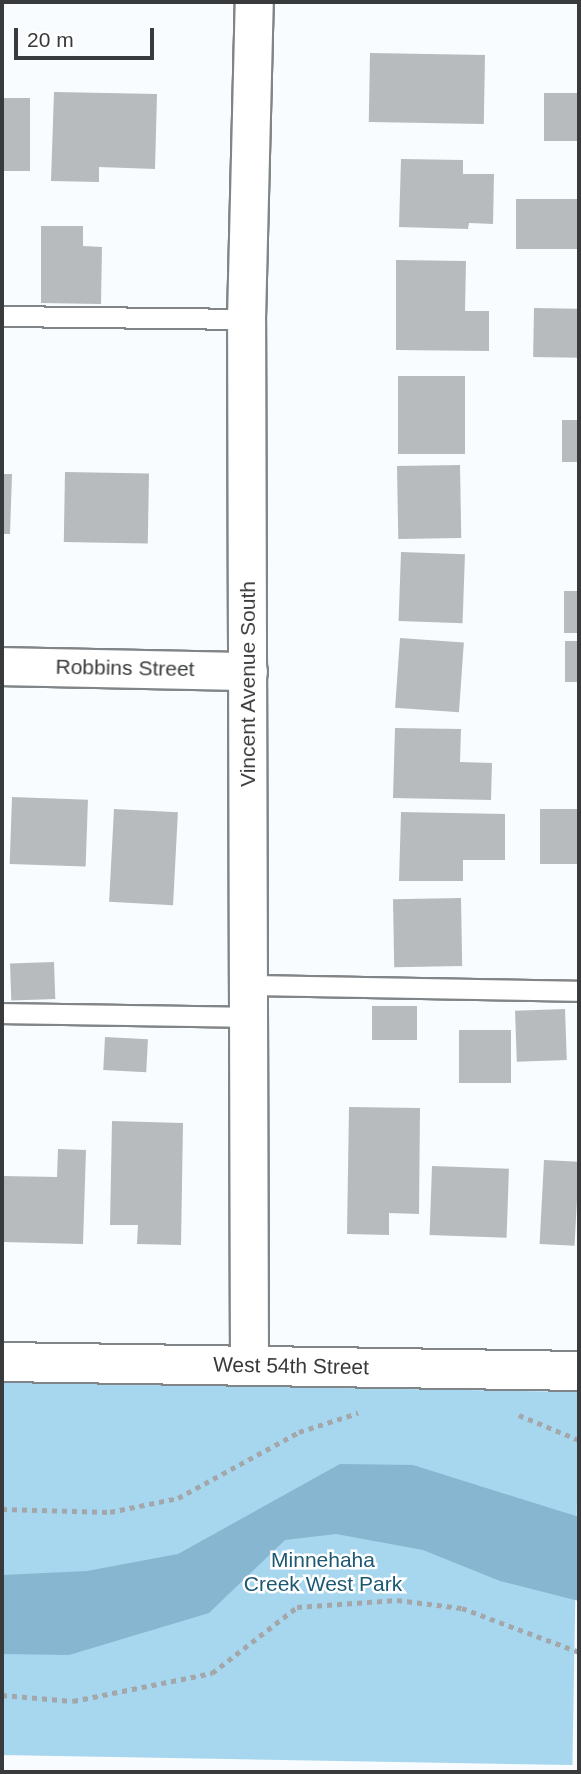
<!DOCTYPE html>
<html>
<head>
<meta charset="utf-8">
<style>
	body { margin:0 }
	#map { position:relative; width:581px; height:1774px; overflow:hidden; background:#f8fcfe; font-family:Helvetica,sans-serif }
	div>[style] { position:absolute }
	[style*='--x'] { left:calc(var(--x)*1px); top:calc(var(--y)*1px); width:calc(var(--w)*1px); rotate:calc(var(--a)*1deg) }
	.green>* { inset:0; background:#a7d6ef; transform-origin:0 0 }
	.water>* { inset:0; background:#86b6d0 }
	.building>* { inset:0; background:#b7bbbd; transform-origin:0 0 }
	.path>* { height:4.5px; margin-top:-2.25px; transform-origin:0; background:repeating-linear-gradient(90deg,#a4a7a9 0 5px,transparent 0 10px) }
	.roads { filter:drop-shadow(2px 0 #818587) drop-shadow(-2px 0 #818587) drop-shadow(0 2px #818587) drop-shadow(0 -2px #818587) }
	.lane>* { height:19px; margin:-9.5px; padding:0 9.5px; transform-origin:9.5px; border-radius:9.5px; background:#fff }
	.street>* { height:37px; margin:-18.5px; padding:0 18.5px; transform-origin:18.5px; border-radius:18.5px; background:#fff }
	.secondary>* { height:38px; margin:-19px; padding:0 19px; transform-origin:19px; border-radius:19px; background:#fff }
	span { translate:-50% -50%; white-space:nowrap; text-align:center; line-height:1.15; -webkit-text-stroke:5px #fff; paint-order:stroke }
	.street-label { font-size:21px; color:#393a3b }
	.park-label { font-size:21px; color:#1c5872 }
	.frame { position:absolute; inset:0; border:4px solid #393a3b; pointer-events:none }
	.scale { position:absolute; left:14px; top:28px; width:140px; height:32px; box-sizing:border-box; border:4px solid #393a3b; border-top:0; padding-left:9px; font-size:21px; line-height:24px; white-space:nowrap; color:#393a3b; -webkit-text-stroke:5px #fff; paint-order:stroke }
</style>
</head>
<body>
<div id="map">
	<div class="green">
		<div style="left:2px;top:1382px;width:577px;height:373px;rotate:1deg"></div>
	</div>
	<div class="water">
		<div style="clip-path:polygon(340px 1464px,413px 1465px,579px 1517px,579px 1601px,500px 1581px,423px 1550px,336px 1534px,285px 1540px,209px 1613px,69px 1655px,2px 1654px,2px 1575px,87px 1571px,178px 1554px)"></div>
	</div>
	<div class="building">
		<div style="left:370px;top:53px;width:115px;height:69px;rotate:1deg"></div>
		<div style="clip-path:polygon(54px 92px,157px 94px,155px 169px,99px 167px,99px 182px,51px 181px)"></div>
		<div style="left:544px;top:93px;width:35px;height:48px"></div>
		<div style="left:2px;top:98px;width:28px;height:73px"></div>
		<div style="clip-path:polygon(401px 159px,463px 160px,463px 174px,494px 174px,493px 224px,469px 223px,468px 229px,399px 227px)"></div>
		<div style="left:579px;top:199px;width:50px;height:63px;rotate:90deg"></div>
		<div style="clip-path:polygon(41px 226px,83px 226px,83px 246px,102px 247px,101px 304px,41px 303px)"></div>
		<div style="clip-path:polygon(396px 260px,466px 261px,465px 311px,489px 311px,489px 351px,396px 350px)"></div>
		<div style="left:534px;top:308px;width:45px;height:49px;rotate:1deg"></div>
		<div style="left:398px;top:376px;width:67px;height:78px"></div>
		<div style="left:562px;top:420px;width:17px;height:42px"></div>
		<div style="left:460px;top:465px;width:73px;height:63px;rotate:89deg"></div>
		<div style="left:65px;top:472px;width:84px;height:70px;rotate:1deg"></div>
		<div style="clip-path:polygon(2px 474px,12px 474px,10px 534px,2px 534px)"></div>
		<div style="left:401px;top:552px;width:64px;height:69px;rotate:2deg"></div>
		<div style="left:564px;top:591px;width:15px;height:42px"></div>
		<div style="left:400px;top:638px;width:64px;height:70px;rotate:4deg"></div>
		<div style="left:565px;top:641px;width:14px;height:41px"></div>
		<div style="clip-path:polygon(395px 728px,461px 729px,460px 762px,492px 763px,491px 800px,393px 798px)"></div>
		<div style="left:12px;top:797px;width:76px;height:67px;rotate:2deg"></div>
		<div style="left:114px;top:809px;width:64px;height:93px;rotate:3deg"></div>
		<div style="left:540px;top:809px;width:39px;height:55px"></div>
		<div style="clip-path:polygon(401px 812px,505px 814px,505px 860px,463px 860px,463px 881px,399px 881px)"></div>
		<div style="left:461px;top:898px;width:68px;height:68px;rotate:89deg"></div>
		<div style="left:54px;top:962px;width:37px;height:44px;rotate:88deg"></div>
		<div style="left:372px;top:1006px;width:45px;height:34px"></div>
		<div style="left:565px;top:1009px;width:51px;height:50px;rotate:88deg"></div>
		<div style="left:459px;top:1030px;width:52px;height:53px"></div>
		<div style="left:105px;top:1037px;width:43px;height:33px;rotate:3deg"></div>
		<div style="clip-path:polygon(349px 1107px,420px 1108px,419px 1214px,389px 1213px,389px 1235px,347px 1234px)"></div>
		<div style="clip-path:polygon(112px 1121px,183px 1123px,181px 1245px,137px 1244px,138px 1225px,110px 1225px)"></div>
		<div style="clip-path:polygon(58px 1149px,86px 1150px,83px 1244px,2px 1242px,2px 1176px,57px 1177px)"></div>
		<div style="left:544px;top:1160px;width:35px;height:84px;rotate:3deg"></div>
		<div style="left:432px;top:1166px;width:77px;height:69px;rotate:2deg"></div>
	</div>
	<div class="path">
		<div style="--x:519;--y:1415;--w:65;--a:22.6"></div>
		<div style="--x:2;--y:1509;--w:108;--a:1.6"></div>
		<div style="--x:110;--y:1512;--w:69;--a:-11.6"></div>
		<div style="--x:178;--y:1498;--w:138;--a:-28.6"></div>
		<div style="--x:299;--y:1432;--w:62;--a:-17.9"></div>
		<div style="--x:2;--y:1695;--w:71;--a:4.8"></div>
		<div style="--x:73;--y:1701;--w:142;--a:-11.4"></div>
		<div style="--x:212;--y:1673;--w:108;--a:-37.8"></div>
		<div style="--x:297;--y:1607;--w:100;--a:-4"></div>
		<div style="--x:397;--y:1600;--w:65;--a:7"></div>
		<div style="--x:462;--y:1608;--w:125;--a:20.6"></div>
	</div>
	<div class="roads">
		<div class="lane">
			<div style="--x:2;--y:316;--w:244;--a:0.7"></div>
			<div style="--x:248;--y:985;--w:331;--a:1"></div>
			<div style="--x:2;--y:1013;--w:246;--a:0.9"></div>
		</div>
		<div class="street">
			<div style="--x:2;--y:666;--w:246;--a:1.2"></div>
			<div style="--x:249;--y:1366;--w:1047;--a:-90.16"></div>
			<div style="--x:246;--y:319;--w:317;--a:-88.6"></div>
		</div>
		<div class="secondary">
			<div style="--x:2;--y:1362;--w:577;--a:0.89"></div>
		</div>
	</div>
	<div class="street-label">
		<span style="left:125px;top:668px;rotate:1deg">Robbins Street</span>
		<span style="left:248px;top:684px;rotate:-90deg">Vincent Avenue South</span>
		<span style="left:291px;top:1366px;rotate:1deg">West 54th Street</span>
	</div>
	<div class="park-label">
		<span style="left:323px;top:1572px">Minnehaha<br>Creek West Park</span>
	</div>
	<div class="frame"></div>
	<div class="scale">20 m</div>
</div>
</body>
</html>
